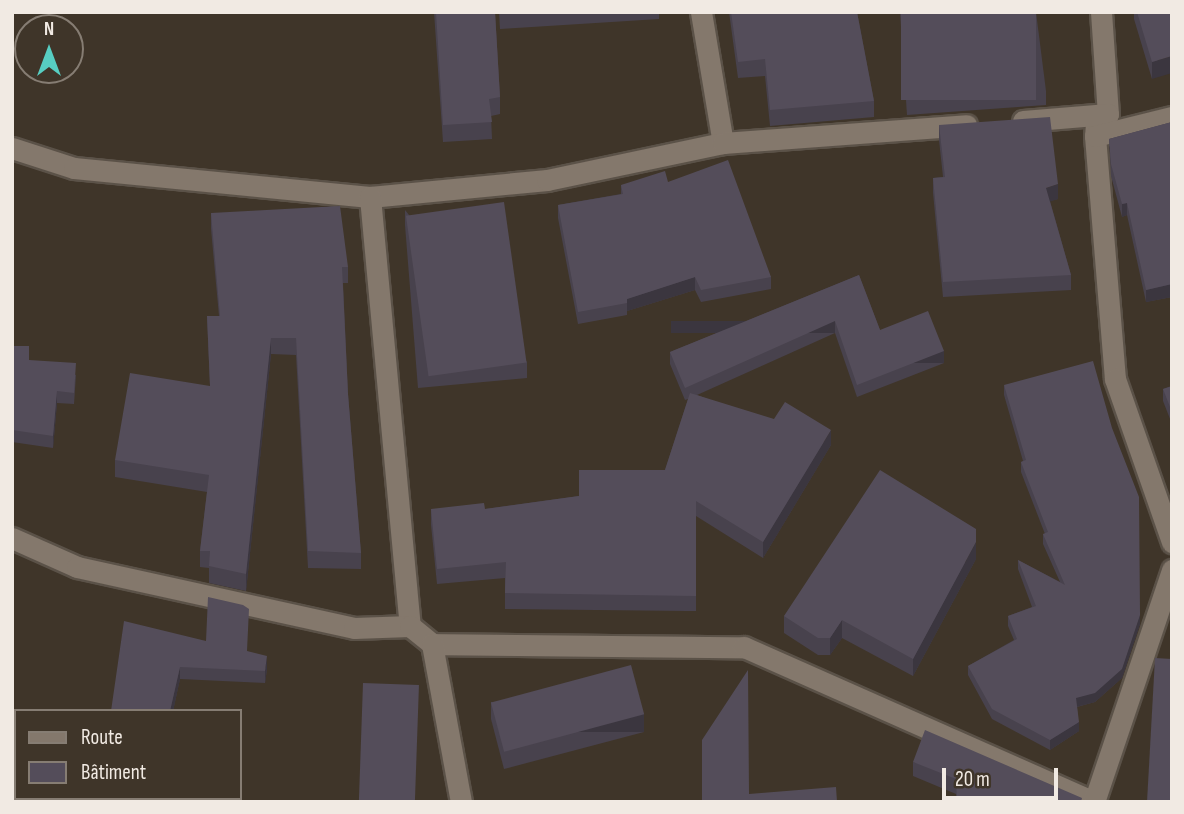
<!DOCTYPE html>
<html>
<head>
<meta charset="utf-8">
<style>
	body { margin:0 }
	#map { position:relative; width:1184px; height:814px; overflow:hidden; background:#3f3529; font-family:"Sofia Sans Condensed",sans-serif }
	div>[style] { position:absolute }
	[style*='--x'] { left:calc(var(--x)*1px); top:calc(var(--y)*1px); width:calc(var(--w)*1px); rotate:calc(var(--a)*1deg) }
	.roads { filter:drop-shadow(2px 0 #5b5248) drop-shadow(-2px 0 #5b5248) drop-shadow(0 2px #5b5248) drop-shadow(0 -2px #5b5248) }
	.street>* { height:21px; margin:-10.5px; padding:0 10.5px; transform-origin:10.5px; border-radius:10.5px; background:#84786c }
	.wall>* { inset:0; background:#48424d }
	.shaded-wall>* { inset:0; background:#3b363f; transform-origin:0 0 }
	.building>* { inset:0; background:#544d5a; transform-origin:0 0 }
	span { translate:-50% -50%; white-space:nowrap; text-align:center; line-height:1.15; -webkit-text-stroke:5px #3f3529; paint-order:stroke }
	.frame { position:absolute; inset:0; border:14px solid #f1eae3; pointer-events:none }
	.legend { position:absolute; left:14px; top:709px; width:228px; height:91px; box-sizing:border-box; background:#3f3529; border:2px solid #867d73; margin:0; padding:9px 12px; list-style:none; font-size:21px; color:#f1eae3 }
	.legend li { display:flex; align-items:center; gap:14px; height:35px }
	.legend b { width:35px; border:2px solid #867d73 }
	.north { position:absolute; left:14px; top:14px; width:70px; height:70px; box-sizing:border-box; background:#3f3529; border:2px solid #867d73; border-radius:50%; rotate:0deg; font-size:19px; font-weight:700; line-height:28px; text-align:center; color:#f1eae3 }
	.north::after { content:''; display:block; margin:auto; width:24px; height:32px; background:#57cec2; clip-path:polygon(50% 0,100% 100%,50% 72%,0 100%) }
	.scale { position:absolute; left:942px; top:768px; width:116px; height:32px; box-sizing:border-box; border:4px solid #f1eae3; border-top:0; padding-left:9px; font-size:21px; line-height:24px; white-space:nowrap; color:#f1eae3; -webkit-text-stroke:5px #3f3529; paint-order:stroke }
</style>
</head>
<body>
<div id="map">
	<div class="roads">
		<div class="street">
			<div style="--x:701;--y:12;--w:133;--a:80.5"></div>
			<div style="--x:1101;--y:12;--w:102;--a:86.1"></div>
			<div style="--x:1108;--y:114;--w:15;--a:143"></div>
			<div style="--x:1096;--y:123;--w:13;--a:94"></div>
			<div style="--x:1095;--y:136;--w:244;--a:85.3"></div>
			<div style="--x:1115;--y:379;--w:173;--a:70.7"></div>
			<div style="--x:1023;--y:121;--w:85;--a:-4.7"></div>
			<div style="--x:1095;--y:136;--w:79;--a:-13.9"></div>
			<div style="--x:12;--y:148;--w:65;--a:17.9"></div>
			<div style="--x:74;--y:168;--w:297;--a:5.6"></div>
			<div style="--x:370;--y:197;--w:178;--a:-5.5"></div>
			<div style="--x:547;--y:180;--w:180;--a:-11.9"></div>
			<div style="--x:723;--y:143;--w:244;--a:-4.2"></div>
			<div style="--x:370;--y:197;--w:431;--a:84.7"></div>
			<div style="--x:12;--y:538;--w:71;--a:24"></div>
			<div style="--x:77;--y:567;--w:284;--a:12.4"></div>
			<div style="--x:354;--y:628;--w:56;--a:-2"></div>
			<div style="--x:410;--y:626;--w:28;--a:39"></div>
			<div style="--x:432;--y:644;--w:312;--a:0.6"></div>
			<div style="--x:744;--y:647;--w:383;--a:23.9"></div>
			<div style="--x:432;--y:644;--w:161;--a:79.6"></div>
			<div style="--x:1094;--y:802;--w:245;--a:-71.4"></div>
		</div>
	</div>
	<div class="wall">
		<div style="clip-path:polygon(434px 12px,495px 12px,500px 97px,500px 114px,491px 116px,492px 139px,443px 142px)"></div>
		<div style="clip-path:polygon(499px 12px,659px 12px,659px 19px,500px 29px)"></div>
		<div style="clip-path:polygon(729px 12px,857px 12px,874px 101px,874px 117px,770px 126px,765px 76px,738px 78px)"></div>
		<div style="clip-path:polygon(900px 12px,1036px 12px,1046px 91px,1046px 105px,907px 115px)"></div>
		<div style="clip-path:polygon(1134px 12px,1172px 12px,1152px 79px,1134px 19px)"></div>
		<div style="clip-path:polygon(1172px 122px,1172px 297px,1146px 302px,1127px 215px,1122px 217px,1111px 176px,1109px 139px)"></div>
		<div style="clip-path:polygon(939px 125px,1058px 199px,1050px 201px,1071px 275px,1071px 290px,943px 297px,933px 193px,933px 178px,943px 177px,939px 140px)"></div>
		<div style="clip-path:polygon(668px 182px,771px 277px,771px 289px,701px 302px,695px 290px,627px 311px,627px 315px,578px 324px,558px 218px,558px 205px,621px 194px,621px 185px)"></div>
		<div style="clip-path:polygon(405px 210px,527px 362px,527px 378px,418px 388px,405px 225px)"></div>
		<div style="clip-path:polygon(211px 213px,348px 267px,348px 283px,343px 283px,348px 394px,361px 553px,361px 569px,308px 568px,296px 355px,271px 354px,246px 591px,209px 583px,209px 568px,200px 567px,200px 551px,207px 492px,115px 477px,115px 460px,210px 386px,207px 316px,219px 316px,211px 229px)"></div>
		<div style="clip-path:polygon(859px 275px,880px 330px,944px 363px,857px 397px,835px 333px,697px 395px,831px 445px,763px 558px,696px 516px,696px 611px,505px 609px,505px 578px,437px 584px,431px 525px,431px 509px,485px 509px,579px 496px,665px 470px,688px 399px,685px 400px,670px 364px,670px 352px)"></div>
		<div style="clip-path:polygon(12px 346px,29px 360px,76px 375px,74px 404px,57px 403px,53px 448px,12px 442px)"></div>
		<div style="clip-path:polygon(1004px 385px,1140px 624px,1122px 678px,1095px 702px,1077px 707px,1079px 731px,1050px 750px,992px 719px,968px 675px,968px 666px,1014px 640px,1008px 626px,1008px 616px,1032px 607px,1018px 569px,1018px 560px,1060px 582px,1043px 544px,1043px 534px,1045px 534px,1021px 472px,1021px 462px,1023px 461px,1004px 395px)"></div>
		<div style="clip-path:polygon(1172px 386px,1172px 424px,1163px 401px,1163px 389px)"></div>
		<div style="clip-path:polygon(976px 559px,913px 676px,842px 638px,830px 655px,818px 655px,784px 633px,784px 616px)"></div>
		<div style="clip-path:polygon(206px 641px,247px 651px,267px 669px,265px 683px,180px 679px,173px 711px,111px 711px)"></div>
		<div style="clip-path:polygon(491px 702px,644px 732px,504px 769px,491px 719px)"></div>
		<div style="clip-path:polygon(913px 762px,1082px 802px,957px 802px,956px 794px,913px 776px)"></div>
	</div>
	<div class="shaded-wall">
		<div style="clip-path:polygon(1172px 56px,1172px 73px,1152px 79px,1152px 62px)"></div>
		<div style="clip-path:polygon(1058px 184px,1058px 199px,1046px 203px,1046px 188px)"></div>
		<div style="clip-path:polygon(1127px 203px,1127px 215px,1122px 217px,1122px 204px)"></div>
		<div style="clip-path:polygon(695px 277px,695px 290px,627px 311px,627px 299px)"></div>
		<div style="clip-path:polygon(1172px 284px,1172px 297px,1146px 302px,1146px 290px)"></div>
		<div style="left:835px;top:321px;width:12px;height:164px;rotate:90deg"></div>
		<div style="clip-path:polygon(271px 338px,271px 354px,246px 591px,246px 574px)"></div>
		<div style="left:944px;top:351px;width:12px;height:93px;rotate:90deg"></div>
		<div style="clip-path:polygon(57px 391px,57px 403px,53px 448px,53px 436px)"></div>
		<div style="clip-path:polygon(831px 430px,831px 445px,763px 558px,763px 542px)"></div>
		<div style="clip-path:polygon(976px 542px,976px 559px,913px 676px,913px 659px)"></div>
		<div style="clip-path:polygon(1140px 615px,1140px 624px,1122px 678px,1095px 702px,1076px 707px,1076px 698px)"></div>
		<div style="clip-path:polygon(842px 620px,842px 638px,830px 655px,830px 638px)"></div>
		<div style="clip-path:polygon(267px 656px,267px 669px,265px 683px,265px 671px)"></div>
		<div style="clip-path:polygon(180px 667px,180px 679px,173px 711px,170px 711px)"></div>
		<div style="left:644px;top:714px;width:18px;height:145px;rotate:90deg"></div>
		<div style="clip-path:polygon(1079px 722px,1079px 731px,1050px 750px,1050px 740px)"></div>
	</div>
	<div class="building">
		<div style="clip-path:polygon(436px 12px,495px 12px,500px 97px,489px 99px,492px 122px,443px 125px)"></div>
		<div style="clip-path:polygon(731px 12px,857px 12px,874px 101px,770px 110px,765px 59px,738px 62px)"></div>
		<div style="left:901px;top:12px;width:135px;height:88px"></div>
		<div style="clip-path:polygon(1137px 12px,1172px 12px,1172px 56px,1152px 62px)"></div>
		<div style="clip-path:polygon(1050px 117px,1058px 184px,1046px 188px,1071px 275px,943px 282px,933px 178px,945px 177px,939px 125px)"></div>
		<div style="clip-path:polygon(1172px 122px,1172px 192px,1170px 192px,1172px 198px,1172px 284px,1146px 290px,1127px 203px,1122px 204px,1111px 164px,1109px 139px)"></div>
		<div style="clip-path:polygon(728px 160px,771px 277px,701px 290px,695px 277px,627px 299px,627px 303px,578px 312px,558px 205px,623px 194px,621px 185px,665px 171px,668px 182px)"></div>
		<div style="left:504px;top:202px;width:162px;height:99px;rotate:82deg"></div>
		<div style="clip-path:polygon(340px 206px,348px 267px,342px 267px,348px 394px,361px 553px,308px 551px,296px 338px,271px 338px,246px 574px,209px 566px,210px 551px,200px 551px,209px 475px,115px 460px,130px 373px,210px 386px,207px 316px,220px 316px,211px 213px)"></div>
		<div style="clip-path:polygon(859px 275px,880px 330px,928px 311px,944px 351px,857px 385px,835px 321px,685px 388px,670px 352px)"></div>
		<div style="clip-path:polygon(12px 346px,29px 346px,29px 360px,76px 363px,74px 393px,57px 391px,53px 436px,12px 430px)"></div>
		<div style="clip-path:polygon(1093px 361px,1112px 428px,1139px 497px,1140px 615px,1122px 669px,1095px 693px,1076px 698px,1079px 722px,1050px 740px,992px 709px,968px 666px,1017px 639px,1008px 616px,1036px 606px,1018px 560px,1065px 585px,1043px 534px,1048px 532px,1021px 462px,1026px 460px,1004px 385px)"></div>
		<div style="clip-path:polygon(1172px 386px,1172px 412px,1163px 389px)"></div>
		<div style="clip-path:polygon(690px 393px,774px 419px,785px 402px,831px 430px,763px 542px,696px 501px,696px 596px,505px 593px,506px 562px,437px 569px,431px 509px,484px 503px,485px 509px,579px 496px,579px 470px,665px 470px)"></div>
		<div style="clip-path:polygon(880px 470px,976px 529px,976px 542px,913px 659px,842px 620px,830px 638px,818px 638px,784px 616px)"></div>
		<div style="clip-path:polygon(208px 597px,243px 605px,249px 609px,247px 651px,267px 656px,265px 671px,180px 667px,170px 711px,111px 711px,124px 621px,206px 641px)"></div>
		<div style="clip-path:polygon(1155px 658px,1172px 659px,1172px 802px,1147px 802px)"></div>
		<div style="left:631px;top:665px;width:51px;height:145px;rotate:75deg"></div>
		<div style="clip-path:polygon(748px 670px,749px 794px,836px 787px,837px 802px,702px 802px,702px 740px)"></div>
		<div style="left:363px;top:683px;width:56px;height:119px;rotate:2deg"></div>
		<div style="clip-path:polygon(925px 730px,1082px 798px,1081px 802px,957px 802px,956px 779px,913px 762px)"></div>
	</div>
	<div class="frame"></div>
	<ul class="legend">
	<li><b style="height:9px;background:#84786c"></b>Route</li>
	<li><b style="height:19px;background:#544d5a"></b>Bâtiment</li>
	</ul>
	<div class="north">N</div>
	<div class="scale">20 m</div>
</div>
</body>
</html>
